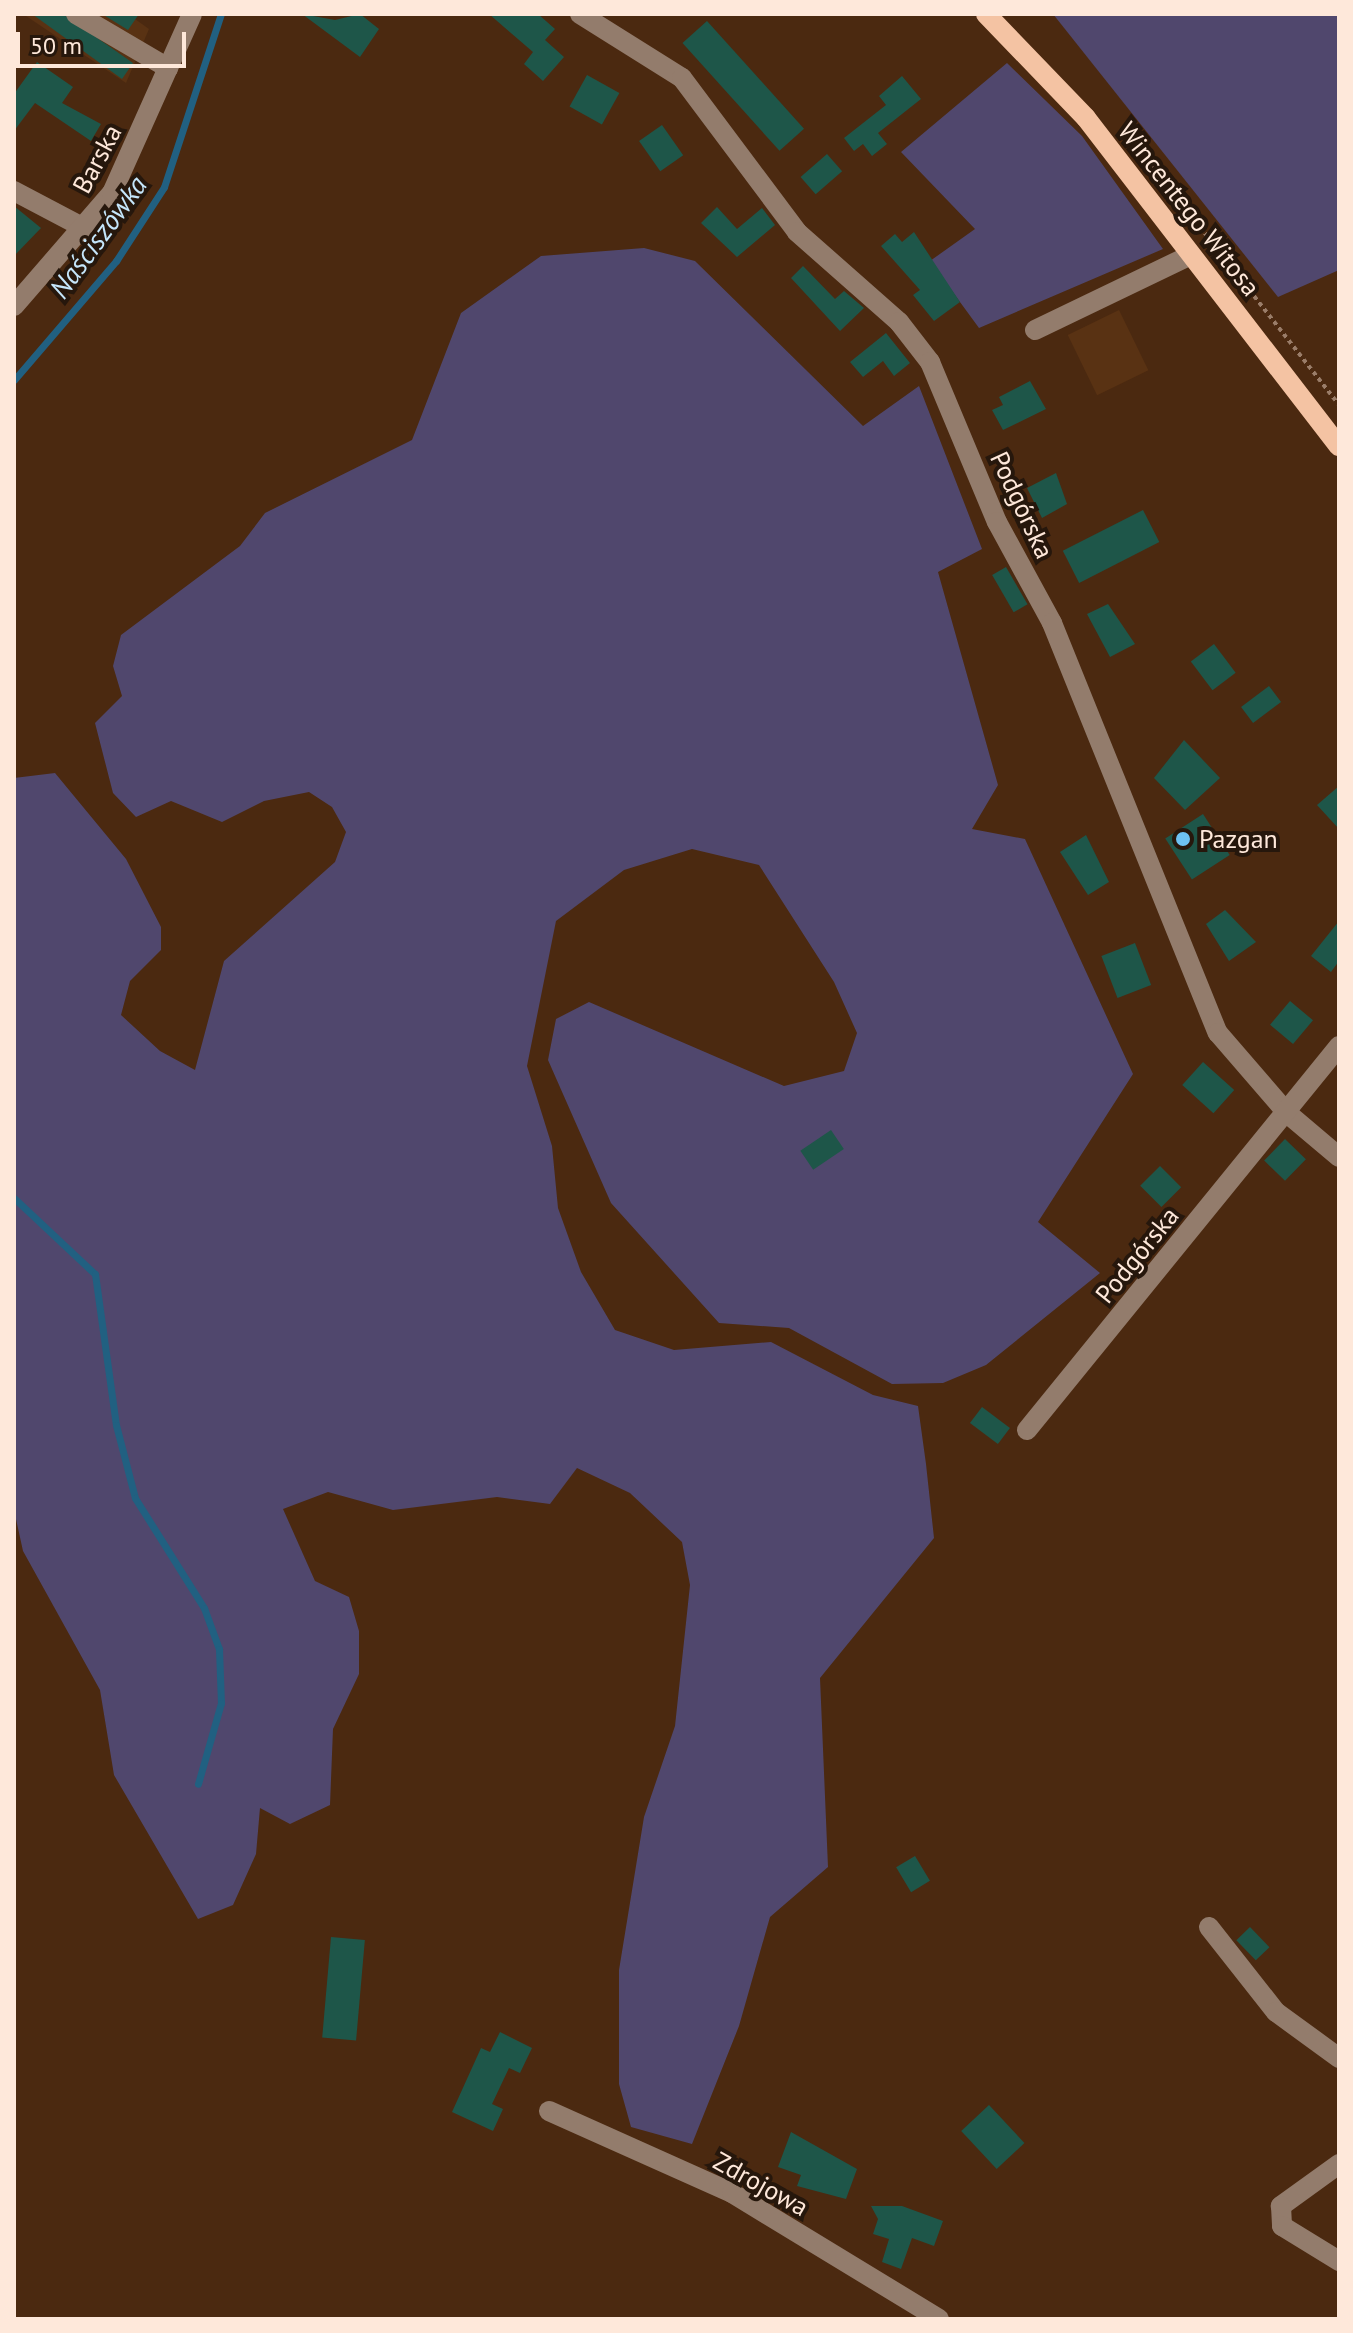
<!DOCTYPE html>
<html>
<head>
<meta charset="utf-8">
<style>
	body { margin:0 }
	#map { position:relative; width:1353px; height:2333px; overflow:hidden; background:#4b2910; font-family:"PT Sans",sans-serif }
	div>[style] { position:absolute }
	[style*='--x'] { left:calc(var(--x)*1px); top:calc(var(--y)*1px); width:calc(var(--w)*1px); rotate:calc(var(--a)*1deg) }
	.built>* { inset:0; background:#593213; transform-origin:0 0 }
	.green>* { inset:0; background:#50476d }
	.stream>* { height:7px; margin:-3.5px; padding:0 3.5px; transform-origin:3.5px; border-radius:3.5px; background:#216081 }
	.building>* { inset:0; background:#1e5649; transform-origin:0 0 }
	.path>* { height:4px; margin-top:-2px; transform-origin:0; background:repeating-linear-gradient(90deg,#9a7d69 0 4px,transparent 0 8px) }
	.minor>* { height:20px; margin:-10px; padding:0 10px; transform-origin:10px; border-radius:10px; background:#937c6c }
	.major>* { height:20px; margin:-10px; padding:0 10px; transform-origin:10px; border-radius:10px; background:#f4c3a3 }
	.dots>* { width:22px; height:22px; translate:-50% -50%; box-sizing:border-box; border:4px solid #26170c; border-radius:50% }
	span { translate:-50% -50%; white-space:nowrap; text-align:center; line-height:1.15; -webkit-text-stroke:8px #26170c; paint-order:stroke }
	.street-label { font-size:26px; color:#fee8da }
	.poi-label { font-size:26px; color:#fee8da }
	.left { translate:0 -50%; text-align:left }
	.water-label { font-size:28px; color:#c5e6fb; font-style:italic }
	.frame { position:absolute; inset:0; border:16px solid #fee8da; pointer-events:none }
	.scale { position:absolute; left:16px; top:32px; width:170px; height:36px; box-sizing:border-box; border:4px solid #fee8da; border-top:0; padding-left:10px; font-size:24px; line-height:28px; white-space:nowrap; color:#fee8da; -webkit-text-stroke:6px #26170c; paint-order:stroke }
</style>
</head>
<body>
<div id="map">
	<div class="built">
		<div style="clip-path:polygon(23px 14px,128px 14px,149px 29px,126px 83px)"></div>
		<div style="left:1119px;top:310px;width:67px;height:57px;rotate:64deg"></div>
	</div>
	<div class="green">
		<div style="clip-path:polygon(1053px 14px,1339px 14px,1339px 270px,1278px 297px)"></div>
		<div style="clip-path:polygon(1007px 63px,1082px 136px,1163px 249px,979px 328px,930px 261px,975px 229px,901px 152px)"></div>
		<div style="clip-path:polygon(644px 248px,695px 261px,863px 426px,919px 386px,982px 549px,938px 572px,998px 785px,972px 829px,1025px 839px,1133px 1074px,1038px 1222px,1100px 1273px,986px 1365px,943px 1383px,892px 1384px,789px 1328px,719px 1323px,611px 1203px,548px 1060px,556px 1019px,589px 1002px,784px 1086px,844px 1071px,857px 1033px,834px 982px,759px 865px,692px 849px,624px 870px,556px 921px,527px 1066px,552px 1146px,558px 1208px,581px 1272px,615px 1330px,674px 1350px,771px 1342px,873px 1395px,918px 1406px,926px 1464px,934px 1538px,820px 1678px,828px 1867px,770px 1917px,739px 2026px,692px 2144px,631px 2127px,619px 2084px,619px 1970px,644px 1817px,675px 1726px,690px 1585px,682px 1542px,630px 1493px,577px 1468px,550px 1504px,497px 1497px,393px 1510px,328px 1492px,283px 1509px,315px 1581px,349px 1597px,359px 1631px,359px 1674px,333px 1729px,330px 1805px,290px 1824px,260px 1808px,256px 1854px,233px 1905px,198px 1919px,114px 1775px,100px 1690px,23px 1551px,14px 1510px,14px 778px,55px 773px,126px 859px,161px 927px,161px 950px,130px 981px,121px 1015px,160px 1051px,195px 1070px,224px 961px,335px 862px,346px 832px,332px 807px,309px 792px,264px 801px,222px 822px,171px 801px,136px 817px,113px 793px,95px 723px,122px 696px,113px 666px,121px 635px,240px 546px,265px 513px,412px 440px,461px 313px,541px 256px)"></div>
	</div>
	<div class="stream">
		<div style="--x:14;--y:380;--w:157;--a:-49.4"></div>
		<div style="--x:116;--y:261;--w:88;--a:-57"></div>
		<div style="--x:164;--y:187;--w:182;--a:-71.8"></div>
		<div style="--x:14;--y:1198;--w:111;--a:43.2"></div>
		<div style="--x:95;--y:1274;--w:152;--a:82.1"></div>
		<div style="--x:116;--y:1425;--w:75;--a:75.4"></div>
		<div style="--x:135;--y:1498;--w:130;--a:57.9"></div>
		<div style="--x:204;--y:1608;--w:44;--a:69.9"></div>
		<div style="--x:219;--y:1649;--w:54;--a:87.9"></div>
		<div style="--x:221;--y:1703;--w:84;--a:105.9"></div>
	</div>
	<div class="building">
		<div style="clip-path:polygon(32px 14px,63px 14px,133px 63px,122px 79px)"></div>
		<div style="clip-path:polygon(102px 14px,139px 14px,128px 30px)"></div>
		<div style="clip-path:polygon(302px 14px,335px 20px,360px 14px,379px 29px,360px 57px)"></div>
		<div style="clip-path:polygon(489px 14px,538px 14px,555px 29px,545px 40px,564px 57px,543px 81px,524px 64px,533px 52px)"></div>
		<div style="left:707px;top:21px;width:145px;height:33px;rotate:48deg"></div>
		<div style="clip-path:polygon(37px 62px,73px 87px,62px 103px,101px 124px,91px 141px,35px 103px,14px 131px,14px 94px)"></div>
		<div style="left:587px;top:75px;width:37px;height:36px;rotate:29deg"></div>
		<div style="clip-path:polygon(902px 76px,921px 99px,878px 133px,887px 144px,872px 156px,863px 144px,854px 151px,844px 138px,886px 105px,879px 96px)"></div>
		<div style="left:662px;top:125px;width:37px;height:28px;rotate:55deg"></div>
		<div style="left:827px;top:154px;width:23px;height:35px;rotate:49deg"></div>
		<div style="clip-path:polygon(14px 206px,41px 228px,14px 256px)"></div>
		<div style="clip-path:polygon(717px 207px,737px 229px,762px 208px,775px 225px,737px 257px,701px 223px)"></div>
		<div style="clip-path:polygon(914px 232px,960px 302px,934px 321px,913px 295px,920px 290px,881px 246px,895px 234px,902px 242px)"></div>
		<div style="clip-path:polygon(803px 266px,835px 299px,844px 291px,864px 308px,840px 331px,791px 278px)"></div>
		<div style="clip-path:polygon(886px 333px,910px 363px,894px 376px,883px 361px,863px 377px,850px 362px)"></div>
		<div style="clip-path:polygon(1030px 381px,1046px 409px,1003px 430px,992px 410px,1003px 405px,999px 397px)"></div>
		<div style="clip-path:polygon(1056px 473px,1067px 504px,1042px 518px,1027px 488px)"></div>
		<div style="left:1143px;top:510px;width:36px;height:90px;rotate:63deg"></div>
		<div style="left:1006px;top:567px;width:43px;height:16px;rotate:60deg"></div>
		<div style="clip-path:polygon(1108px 604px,1135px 644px,1110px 657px,1087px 614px)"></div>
		<div style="left:1214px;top:644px;width:36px;height:29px;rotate:53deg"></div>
		<div style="left:1269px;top:686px;width:20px;height:35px;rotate:53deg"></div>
		<div style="clip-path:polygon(1184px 740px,1220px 778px,1185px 810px,1154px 778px)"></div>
		<div style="clip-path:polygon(1339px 786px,1339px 829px,1317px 805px)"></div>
		<div style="left:1203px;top:814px;width:49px;height:45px;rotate:57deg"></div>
		<div style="clip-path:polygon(1086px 835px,1109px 882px,1088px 895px,1060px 852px)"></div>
		<div style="clip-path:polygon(1225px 910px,1256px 942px,1229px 961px,1206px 924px)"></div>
		<div style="clip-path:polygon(1339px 921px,1339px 961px,1331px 972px,1311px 956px)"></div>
		<div style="left:1135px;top:943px;width:45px;height:36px;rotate:69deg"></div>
		<div style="left:1290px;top:1001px;width:30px;height:31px;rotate:40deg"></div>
		<div style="left:1203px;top:1062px;width:42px;height:31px;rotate:42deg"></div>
		<div style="left:831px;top:1130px;width:23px;height:37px;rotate:56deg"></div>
		<div style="left:1285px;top:1139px;width:29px;height:30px;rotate:44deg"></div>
		<div style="left:1160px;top:1166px;width:30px;height:28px;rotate:45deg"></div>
		<div style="left:982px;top:1407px;width:35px;height:20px;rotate:37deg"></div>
		<div style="left:915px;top:1856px;width:29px;height:22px;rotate:59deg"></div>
		<div style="left:1250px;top:1927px;width:28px;height:19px;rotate:46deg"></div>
		<div style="left:331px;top:1937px;width:34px;height:101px;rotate:5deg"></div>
		<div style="clip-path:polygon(500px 2032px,532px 2048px,520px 2073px,509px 2068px,492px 2104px,503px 2109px,493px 2131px,452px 2112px,481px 2048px,490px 2052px)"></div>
		<div style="left:989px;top:2105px;width:52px;height:38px;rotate:47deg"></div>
		<div style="clip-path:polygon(791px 2132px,857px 2169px,846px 2199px,797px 2186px,801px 2175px,778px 2167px)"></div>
		<div style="clip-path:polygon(871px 2206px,902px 2206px,943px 2221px,934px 2246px,912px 2238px,901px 2269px,882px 2262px,889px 2239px,873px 2234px,878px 2219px)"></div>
	</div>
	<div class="path">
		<div style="--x:1136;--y:145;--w:330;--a:52"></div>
	</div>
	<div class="minor">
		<div style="--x:76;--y:14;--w:107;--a:30.4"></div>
		<div style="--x:580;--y:14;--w:120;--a:32.1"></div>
		<div style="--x:682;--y:78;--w:192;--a:53.2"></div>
		<div style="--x:797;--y:232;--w:136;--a:41.4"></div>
		<div style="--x:899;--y:322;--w:51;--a:52.2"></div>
		<div style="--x:930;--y:362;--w:173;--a:67.3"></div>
		<div style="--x:997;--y:522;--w:115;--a:61.4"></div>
		<div style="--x:1052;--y:623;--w:442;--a:68"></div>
		<div style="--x:1218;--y:1033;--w:106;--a:49.2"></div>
		<div style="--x:1287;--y:1113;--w:68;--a:40.2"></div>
		<div style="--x:14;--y:191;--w:81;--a:27.8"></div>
		<div style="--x:14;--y:306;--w:150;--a:-49.1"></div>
		<div style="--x:112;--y:193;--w:196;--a:-65.9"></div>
		<div style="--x:1035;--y:330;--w:173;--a:-25.7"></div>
		<div style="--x:1027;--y:1430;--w:495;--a:-50.9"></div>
		<div style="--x:1209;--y:1927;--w:108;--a:51.8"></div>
		<div style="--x:1276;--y:2012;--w:78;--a:36.1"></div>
		<div style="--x:549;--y:2111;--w:201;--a:24.1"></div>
		<div style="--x:732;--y:2193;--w:242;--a:31.3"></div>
		<div style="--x:1339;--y:2164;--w:72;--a:144.1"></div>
		<div style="--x:1281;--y:2206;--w:20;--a:87"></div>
		<div style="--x:1282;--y:2226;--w:67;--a:31.6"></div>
	</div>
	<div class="major">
		<div style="--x:986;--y:14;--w:144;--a:46.1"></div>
		<div style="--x:1086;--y:118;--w:414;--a:52.4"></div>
	</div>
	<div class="dots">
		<div style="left:1183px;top:839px;background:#6dc2f3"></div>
	</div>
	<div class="street-label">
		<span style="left:97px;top:159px;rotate:-62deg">Barska</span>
		<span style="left:1189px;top:209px;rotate:52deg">Wincentego Witosa</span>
		<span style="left:1022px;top:505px;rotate:65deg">Podgórska</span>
		<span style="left:1137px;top:1255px;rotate:-51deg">Podgórska</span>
		<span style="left:761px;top:2184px;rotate:29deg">Zdrojowa</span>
	</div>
	<div class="poi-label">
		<span class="left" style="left:1199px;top:839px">Pazgan</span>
	</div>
	<div class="water-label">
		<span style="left:98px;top:237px;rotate:-54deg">Naściszówka</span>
	</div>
	<div class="frame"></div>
	<div class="scale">50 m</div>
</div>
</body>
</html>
